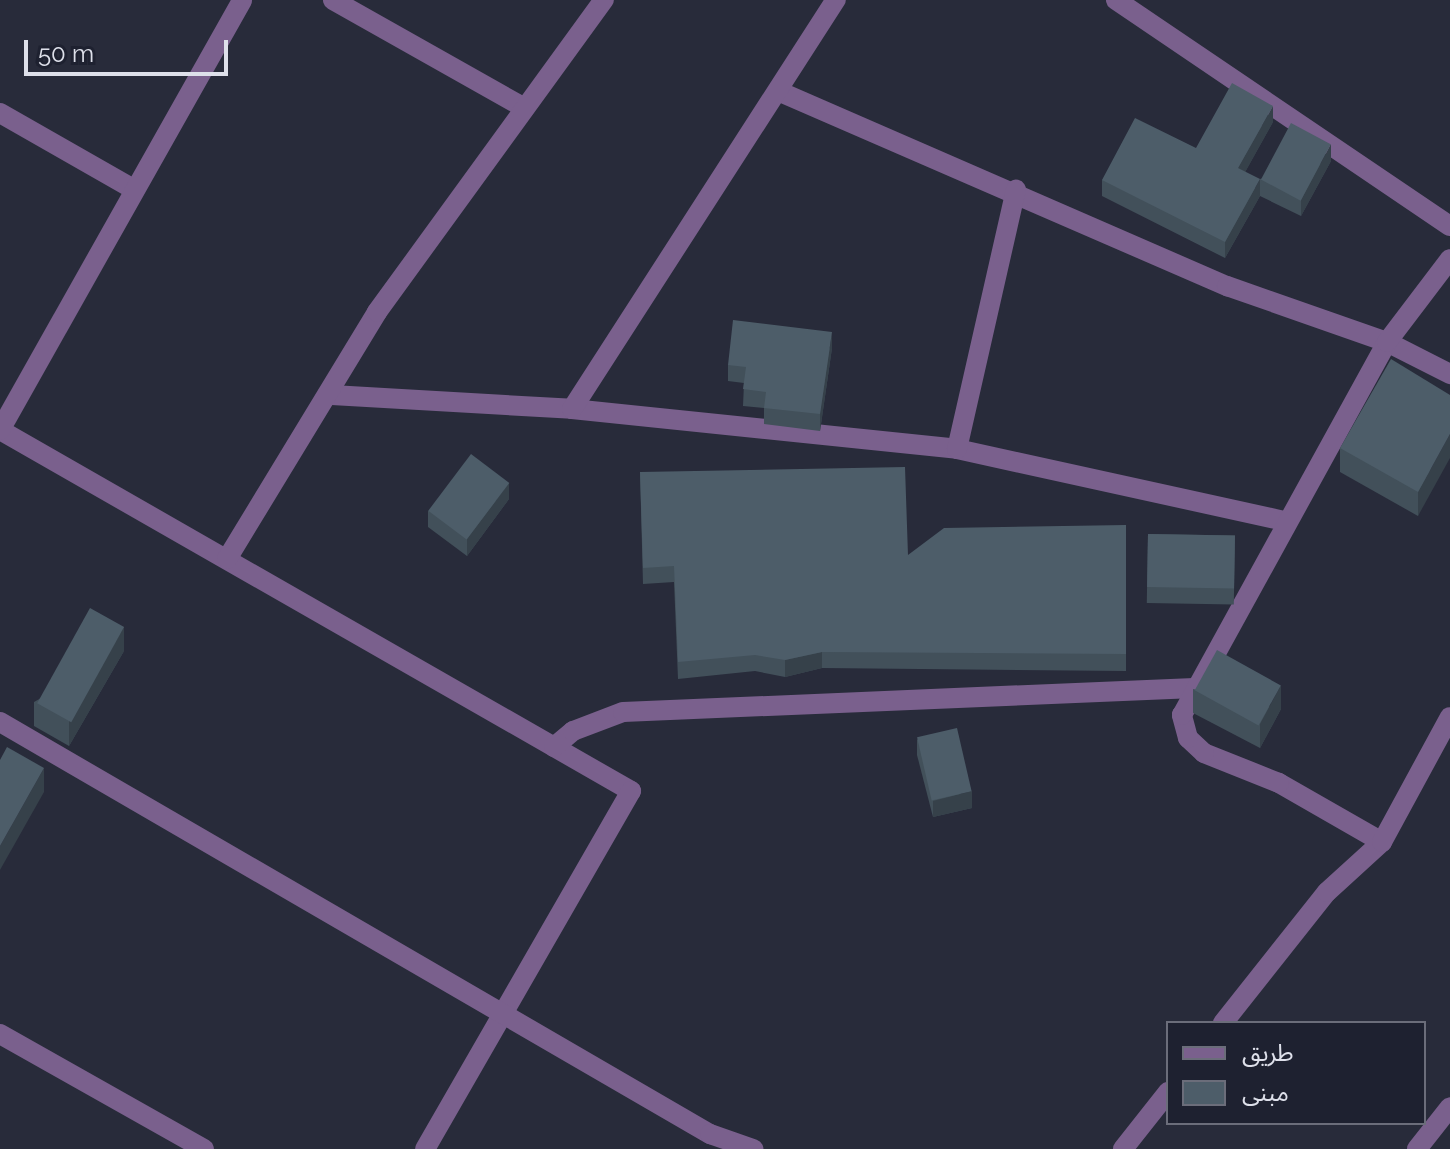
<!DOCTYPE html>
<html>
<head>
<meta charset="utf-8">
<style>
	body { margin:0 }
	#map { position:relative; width:1450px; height:1149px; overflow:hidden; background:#282b3a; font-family:Raleway,"Noto Sans Arabic",sans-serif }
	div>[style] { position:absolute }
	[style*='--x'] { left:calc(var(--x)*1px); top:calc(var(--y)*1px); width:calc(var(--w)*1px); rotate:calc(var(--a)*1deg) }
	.minor>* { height:20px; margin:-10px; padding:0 10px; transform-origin:10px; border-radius:10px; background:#7a608d }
	.wall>* { inset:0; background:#42505a; transform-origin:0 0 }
	.shaded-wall>* { inset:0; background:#36414a }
	.building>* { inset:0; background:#4d5d69; transform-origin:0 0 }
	span { translate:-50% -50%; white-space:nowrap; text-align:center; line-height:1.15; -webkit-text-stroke:7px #1e2130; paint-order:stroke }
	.legend { position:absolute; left:1166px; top:1021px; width:260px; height:104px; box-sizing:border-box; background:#1e2130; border:2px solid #6b6d7a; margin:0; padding:10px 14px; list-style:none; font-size:24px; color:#dee0ea }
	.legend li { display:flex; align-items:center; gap:16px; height:40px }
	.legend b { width:40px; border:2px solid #6b6d7a }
	.scale { position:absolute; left:24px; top:40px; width:204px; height:36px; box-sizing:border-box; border:4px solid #dee0ea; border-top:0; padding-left:10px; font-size:24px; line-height:28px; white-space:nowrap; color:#dee0ea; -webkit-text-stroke:6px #1e2130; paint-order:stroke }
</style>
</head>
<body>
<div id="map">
	<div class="minor">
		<div style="--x:333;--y:0;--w:220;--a:29.4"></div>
		<div style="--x:1116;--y:0;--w:403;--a:34.1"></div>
		<div style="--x:778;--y:91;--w:490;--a:23.5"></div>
		<div style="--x:1227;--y:286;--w:170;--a:19.3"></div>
		<div style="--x:1387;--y:342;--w:71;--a:26.9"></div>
		<div style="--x:0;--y:113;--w:155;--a:29.7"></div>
		<div style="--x:332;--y:395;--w:240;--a:3.3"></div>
		<div style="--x:572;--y:409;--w:387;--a:5.9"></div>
		<div style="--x:957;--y:449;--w:335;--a:12.4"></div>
		<div style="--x:572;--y:409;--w:487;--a:-57.2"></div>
		<div style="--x:0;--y:430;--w:727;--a:29.77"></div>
		<div style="--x:631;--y:791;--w:413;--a:119.9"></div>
		<div style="--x:0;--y:430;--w:493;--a:-60.6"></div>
		<div style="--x:957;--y:449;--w:266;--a:-77.2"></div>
		<div style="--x:227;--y:559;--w:289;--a:-58.7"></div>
		<div style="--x:377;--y:312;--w:386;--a:-54"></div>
		<div style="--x:0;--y:722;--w:821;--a:30.13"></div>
		<div style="--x:710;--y:1134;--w:46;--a:19.2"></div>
		<div style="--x:554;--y:747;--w:25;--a:-40"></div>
		<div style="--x:573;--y:731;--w:53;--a:-20.8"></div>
		<div style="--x:623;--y:712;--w:572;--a:-2.41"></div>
		<div style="--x:1382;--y:842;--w:119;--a:-150.2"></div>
		<div style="--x:1279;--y:783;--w:81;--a:-158.2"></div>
		<div style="--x:1204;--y:753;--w:22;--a:-137"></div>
		<div style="--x:1188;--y:738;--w:24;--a:-105"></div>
		<div style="--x:1182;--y:715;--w:426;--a:-61.2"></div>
		<div style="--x:1387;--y:342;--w:104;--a:-52.8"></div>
		<div style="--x:1223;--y:1023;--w:167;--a:-51.6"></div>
		<div style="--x:1327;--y:892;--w:74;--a:-42.3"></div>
		<div style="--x:1382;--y:842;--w:142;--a:-61.5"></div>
		<div style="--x:0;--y:1034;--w:234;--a:29.4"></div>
		<div style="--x:1123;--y:1149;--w:73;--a:-51.7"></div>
		<div style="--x:1417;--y:1149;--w:53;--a:-51.8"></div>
	</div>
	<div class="wall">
		<div style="clip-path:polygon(1273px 122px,1245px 172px,1260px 196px,1225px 258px,1102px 196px,1102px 180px)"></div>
		<div style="clip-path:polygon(1331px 161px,1301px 216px,1260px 196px,1260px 179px)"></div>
		<div style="clip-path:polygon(832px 348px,820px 431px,764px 424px,764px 408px,743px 406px,744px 383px,728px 381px,728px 365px)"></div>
		<div style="clip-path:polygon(1450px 395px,1418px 516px,1340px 472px,1340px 448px)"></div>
		<div style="clip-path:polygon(640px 472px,908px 555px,1126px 525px,1126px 671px,822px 668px,785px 677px,755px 671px,678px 679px,674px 582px,643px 584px)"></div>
		<div style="clip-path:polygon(509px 499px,467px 556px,428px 527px,428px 511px)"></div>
		<div style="left:1148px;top:534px;width:87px;height:69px;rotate:1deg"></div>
		<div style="clip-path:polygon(124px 651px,69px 746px,34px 726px,34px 702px)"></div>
		<div style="clip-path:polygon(1193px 689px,1281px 709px,1260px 748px,1193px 713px)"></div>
		<div style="clip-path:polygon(917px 739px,972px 808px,933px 817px,917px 755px)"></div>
	</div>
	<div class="shaded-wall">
		<div style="clip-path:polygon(1273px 106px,1273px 122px,1238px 185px,1238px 168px)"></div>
		<div style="clip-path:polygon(1331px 144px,1331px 161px,1301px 216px,1301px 200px)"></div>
		<div style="clip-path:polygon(1260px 179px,1260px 196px,1225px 258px,1225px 242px)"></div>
		<div style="clip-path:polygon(832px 332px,832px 348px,820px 431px,820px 414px)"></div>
		<div style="clip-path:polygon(1450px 434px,1450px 458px,1418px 516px,1418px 492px)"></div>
		<div style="clip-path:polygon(509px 483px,509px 499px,467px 556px,467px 539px)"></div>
		<div style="clip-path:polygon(124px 627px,124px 651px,69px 746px,69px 722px)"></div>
		<div style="clip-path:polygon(822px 652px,822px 668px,785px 677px,785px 660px)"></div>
		<div style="clip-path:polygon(1281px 685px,1281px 709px,1260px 748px,1260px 724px)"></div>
		<div style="clip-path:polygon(44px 768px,44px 792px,0 870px,0 846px)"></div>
		<div style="clip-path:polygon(972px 791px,972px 808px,933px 817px,933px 801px)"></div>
	</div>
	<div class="building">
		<div style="clip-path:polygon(1232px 83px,1273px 106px,1238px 168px,1260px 179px,1225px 242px,1102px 180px,1135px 118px,1196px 148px)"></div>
		<div style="left:1291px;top:123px;width:45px;height:64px;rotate:28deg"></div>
		<div style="clip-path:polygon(733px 320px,832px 332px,820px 414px,764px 408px,766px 392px,743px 389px,746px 367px,728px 365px)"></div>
		<div style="clip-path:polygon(1391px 359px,1450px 395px,1450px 434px,1418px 492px,1340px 448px)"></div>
		<div style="left:471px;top:454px;width:48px;height:71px;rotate:37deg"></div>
		<div style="clip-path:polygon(905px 467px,908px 555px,944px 528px,1126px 525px,1126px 654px,822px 652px,785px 660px,755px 655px,678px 662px,674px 566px,643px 568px,640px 472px)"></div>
		<div style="left:1148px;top:534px;width:87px;height:53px;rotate:1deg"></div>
		<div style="left:90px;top:608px;width:39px;height:109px;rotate:29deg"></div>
		<div style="left:1217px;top:650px;width:73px;height:46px;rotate:29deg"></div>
		<div style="left:957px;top:728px;width:65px;height:41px;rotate:77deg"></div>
		<div style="clip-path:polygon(7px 747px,44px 768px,0 846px,0 760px)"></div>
	</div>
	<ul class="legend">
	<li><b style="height:10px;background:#7a608d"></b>طريق</li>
	<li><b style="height:22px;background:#4d5d69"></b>مبنى</li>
	</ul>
	<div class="scale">50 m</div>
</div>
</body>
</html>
